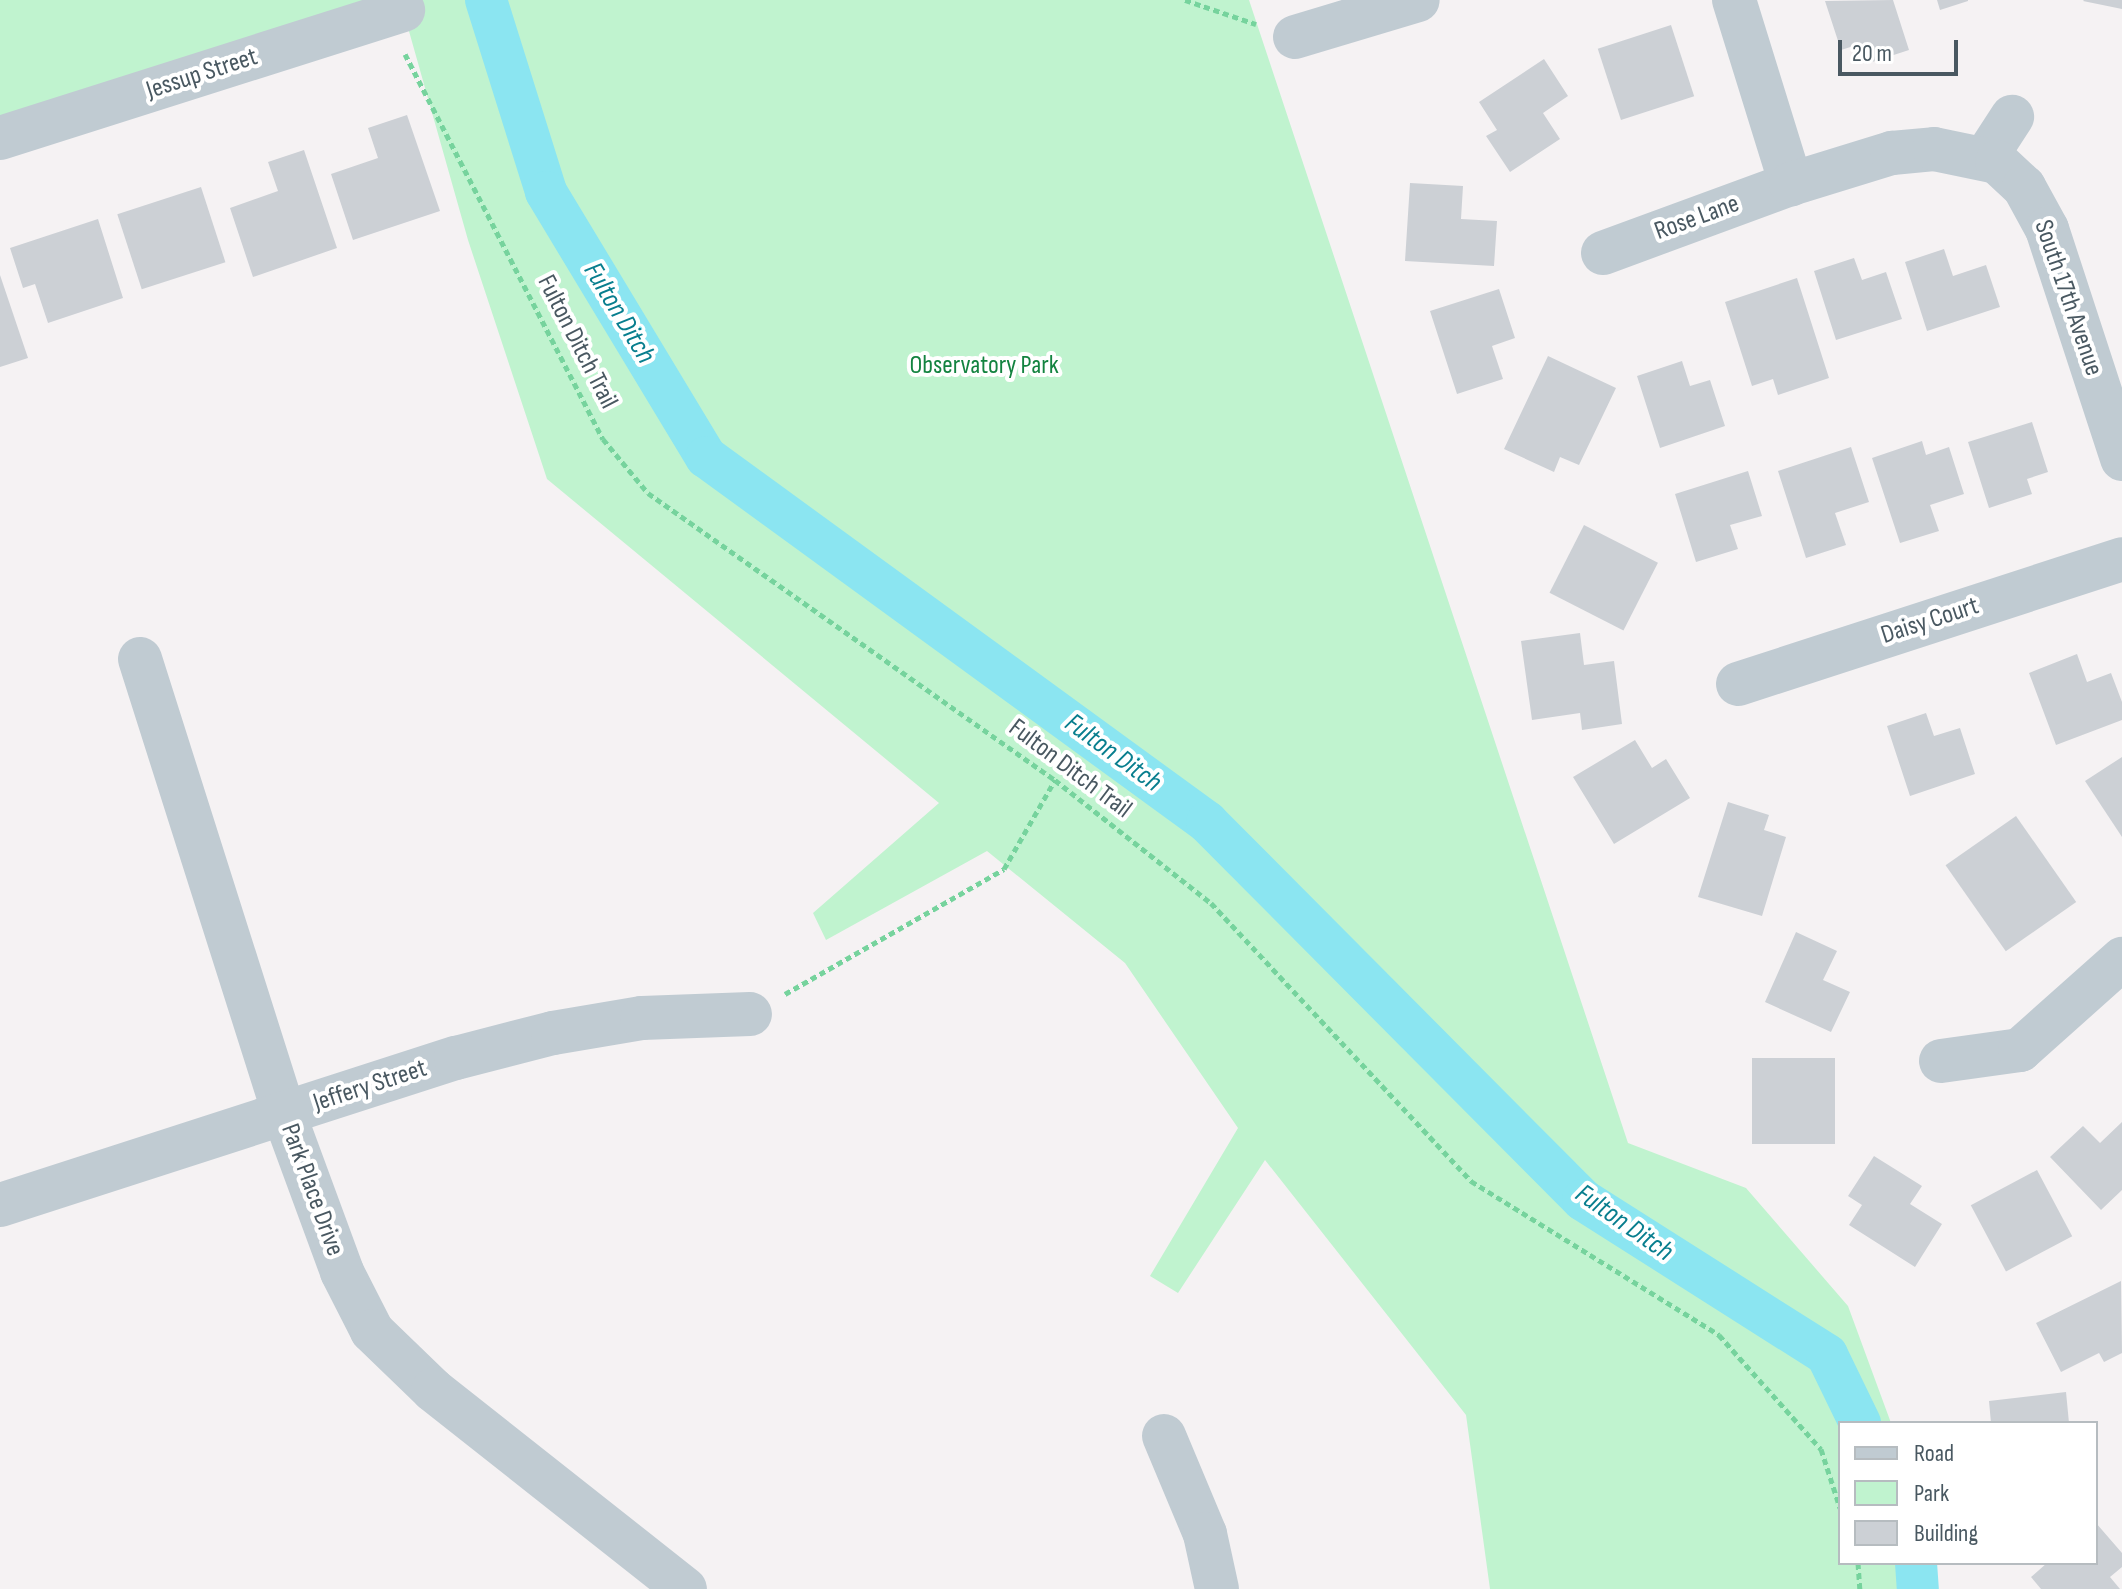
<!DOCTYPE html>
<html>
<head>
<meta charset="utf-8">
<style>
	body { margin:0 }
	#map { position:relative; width:2122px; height:1589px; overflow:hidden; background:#f5f2f3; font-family:"Sofia Sans Condensed",sans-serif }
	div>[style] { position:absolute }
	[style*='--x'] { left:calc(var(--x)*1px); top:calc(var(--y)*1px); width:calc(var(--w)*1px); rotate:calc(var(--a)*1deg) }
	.green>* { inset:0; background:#c0f3cf }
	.canal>* { height:42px; margin:-21px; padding:0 21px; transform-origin:21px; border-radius:21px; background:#8be5f1 }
	.building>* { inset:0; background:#ccd0d5; transform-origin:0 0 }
	.path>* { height:5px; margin-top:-2.5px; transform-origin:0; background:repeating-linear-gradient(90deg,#76d39d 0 6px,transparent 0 10px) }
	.minor>* { height:44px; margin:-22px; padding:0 22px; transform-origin:22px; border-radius:22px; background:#c0cbd2 }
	span { translate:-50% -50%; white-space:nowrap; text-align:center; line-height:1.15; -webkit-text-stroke:8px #fff; paint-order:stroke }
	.street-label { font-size:26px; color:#495861 }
	.park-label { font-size:26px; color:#138340 }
	.water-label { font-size:28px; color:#087e8e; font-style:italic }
	.legend { position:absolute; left:1838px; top:1421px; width:260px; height:144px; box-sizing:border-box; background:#fff; border:2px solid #b6bcc0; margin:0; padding:10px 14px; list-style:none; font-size:24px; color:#495861 }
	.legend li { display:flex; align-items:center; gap:16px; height:40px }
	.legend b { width:40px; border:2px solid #b6bcc0 }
	.scale { position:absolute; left:1838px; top:40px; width:120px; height:36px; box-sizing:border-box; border:4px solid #495861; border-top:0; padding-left:10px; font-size:24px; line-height:28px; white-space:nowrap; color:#495861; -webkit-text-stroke:6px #fff; paint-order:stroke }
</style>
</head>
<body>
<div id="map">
	<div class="green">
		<div style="clip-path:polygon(0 0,1249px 0,1628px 1143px,1746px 1188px,1848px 1306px,1891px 1423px,1840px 1423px,1840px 1563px,1931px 1563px,1934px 1589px,1490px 1589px,1466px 1415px,1265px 1160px,1178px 1293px,1150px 1276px,1238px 1128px,1125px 963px,987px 851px,826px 940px,813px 913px,939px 803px,547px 479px,468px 240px,403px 10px,0 138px)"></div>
	</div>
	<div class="canal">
		<div style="--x:486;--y:0;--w:201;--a:72.6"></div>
		<div style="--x:546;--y:192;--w:310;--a:58.9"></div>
		<div style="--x:706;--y:457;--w:620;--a:36.07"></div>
		<div style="--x:1207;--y:822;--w:533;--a:45.15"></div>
		<div style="--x:1583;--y:1200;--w:289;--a:32.4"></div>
		<div style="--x:1827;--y:1355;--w:76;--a:64.1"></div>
		<div style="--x:1916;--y:1563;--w:26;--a:86"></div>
	</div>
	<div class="building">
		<div style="clip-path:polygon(1893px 0,1909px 50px,1866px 64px,1860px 44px,1841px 50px,1825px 1px)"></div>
		<div style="clip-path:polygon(1937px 0,1968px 0,1968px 1px,1940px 10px)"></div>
		<div style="clip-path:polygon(2084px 0,2122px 0,2122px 9px,2083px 1px)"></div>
		<div style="left:1671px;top:25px;width:75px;height:77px;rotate:72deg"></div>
		<div style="clip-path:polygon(1544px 59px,1568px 96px,1543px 113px,1560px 139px,1510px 172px,1486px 136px,1497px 130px,1479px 102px)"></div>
		<div style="clip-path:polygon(407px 115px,440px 211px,353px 240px,331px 174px,378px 158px,368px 128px)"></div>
		<div style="clip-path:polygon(304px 150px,337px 248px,253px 277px,230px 208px,278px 191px,268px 162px)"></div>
		<div style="clip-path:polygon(1410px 183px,1463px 186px,1461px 219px,1497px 221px,1494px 266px,1405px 261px)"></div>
		<div style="left:201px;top:187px;width:79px;height:88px;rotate:72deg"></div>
		<div style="clip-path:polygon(98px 219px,123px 298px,48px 323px,35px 284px,23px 288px,10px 248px)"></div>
		<div style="clip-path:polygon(1944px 249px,1953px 276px,1986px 265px,2000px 307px,1927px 331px,1905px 262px)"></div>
		<div style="clip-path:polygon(1854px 258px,1862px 280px,1886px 272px,1902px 319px,1836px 340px,1814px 271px)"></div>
		<div style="clip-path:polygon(0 275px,28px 358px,0 367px)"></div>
		<div style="clip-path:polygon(1797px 278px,1829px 378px,1778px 395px,1773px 379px,1752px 386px,1725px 302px)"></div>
		<div style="clip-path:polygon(1499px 289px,1515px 338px,1492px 346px,1503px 379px,1457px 394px,1430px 311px)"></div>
		<div style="clip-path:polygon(1548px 356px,1616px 388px,1579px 465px,1560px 457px,1554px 472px,1504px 449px)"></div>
		<div style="clip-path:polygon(1682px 361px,1690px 386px,1710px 380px,1725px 426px,1660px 448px,1637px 376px)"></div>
		<div style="clip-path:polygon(2032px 422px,2048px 472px,2027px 479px,2032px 494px,1989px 508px,1968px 442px)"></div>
		<div style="clip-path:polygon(1922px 441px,1926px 455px,1949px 447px,1964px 494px,1930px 505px,1939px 531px,1900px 543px,1872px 458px)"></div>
		<div style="clip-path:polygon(1851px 447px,1869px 502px,1835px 513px,1846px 545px,1806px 558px,1778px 471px)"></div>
		<div style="clip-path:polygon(1748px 471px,1762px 516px,1730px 525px,1738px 549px,1696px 562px,1675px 494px)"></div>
		<div style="left:1584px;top:525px;width:83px;height:76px;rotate:27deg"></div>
		<div style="clip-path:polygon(1580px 633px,1584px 665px,1614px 661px,1622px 724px,1582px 730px,1580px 713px,1532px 720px,1521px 641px)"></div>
		<div style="clip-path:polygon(2077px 654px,2087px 682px,2111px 673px,2122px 702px,2122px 720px,2056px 745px,2029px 673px)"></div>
		<div style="clip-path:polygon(1926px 713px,1934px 736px,1960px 728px,1975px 774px,1910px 796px,1887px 726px)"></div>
		<div style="clip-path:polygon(1635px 740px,1652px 768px,1666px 759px,1690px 798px,1614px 844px,1573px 777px)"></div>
		<div style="clip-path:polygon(2122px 757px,2122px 837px,2085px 781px)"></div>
		<div style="clip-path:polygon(1728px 802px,1769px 815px,1764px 830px,1786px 837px,1762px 916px,1698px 897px)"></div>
		<div style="left:2016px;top:816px;width:105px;height:86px;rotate:55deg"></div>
		<div style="clip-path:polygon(1796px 932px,1837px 951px,1823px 980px,1850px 992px,1831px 1032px,1765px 1002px)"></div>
		<div style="left:1752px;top:1058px;width:83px;height:86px"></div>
		<div style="clip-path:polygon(2122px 1122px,2122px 1190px,2101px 1210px,2050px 1157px,2083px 1126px,2100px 1143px)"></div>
		<div style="clip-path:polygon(1874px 1156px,1922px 1186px,1910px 1204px,1942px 1224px,1915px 1267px,1849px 1225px,1862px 1205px,1848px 1196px)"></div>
		<div style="left:2037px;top:1170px;width:75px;height:75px;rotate:62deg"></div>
		<div style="clip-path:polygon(2121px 1281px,2122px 1353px,2104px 1362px,2099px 1353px,2061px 1372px,2036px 1323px)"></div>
		<div style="clip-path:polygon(2066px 1392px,2069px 1423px,1991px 1423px,1989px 1401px)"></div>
		<div style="clip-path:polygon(2096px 1523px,2122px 1553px,2122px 1567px,2110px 1577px,2120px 1589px,2041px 1589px,2031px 1577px,2047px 1563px,2096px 1563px)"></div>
	</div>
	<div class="path">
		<div style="--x:1185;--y:0;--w:75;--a:18.7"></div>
		<div style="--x:405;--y:54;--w:433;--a:62.8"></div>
		<div style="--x:603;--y:439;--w:70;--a:50.2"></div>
		<div style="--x:648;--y:493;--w:498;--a:35.2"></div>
		<div style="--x:1055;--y:780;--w:199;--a:38.3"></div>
		<div style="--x:1211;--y:903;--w:381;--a:46.9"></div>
		<div style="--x:1471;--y:1181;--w:292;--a:31.8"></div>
		<div style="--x:1719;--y:1335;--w:153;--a:48.2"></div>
		<div style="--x:1821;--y:1449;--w:62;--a:72.1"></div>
		<div style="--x:785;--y:994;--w:252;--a:-29.7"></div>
		<div style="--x:1004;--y:869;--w:103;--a:-60.2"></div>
		<div style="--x:1858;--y:1563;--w:26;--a:86"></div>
	</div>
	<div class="minor">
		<div style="--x:1734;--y:0;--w:193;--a:72.8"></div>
		<div style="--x:1295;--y:37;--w:128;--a:-16.7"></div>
		<div style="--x:0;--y:138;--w:423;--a:-17.6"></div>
		<div style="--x:1986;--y:157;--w:48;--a:-57"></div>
		<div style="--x:1603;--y:253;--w:200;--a:-20.2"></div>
		<div style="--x:1791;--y:184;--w:106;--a:-17.1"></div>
		<div style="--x:1892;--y:153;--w:42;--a:-5.4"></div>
		<div style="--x:1934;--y:149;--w:64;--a:11.7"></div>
		<div style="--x:1997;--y:162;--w:37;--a:43"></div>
		<div style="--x:2024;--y:187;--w:48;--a:61.3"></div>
		<div style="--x:2047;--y:229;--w:242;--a:71.9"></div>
		<div style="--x:140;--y:659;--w:477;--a:72.4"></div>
		<div style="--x:284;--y:1114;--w:168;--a:69.8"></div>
		<div style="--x:342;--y:1272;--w:66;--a:63"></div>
		<div style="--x:372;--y:1331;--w:85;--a:44"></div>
		<div style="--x:433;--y:1390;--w:321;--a:38.3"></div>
		<div style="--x:1738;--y:684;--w:404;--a:-18"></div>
		<div style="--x:1941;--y:1061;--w:80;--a:-7.9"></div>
		<div style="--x:2020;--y:1050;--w:137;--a:-41.7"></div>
		<div style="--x:0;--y:1205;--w:479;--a:-17.9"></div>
		<div style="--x:456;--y:1058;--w:100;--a:-14.5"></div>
		<div style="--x:553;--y:1033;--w:90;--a:-9.6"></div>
		<div style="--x:642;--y:1018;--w:108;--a:-2.1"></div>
		<div style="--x:1164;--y:1436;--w:106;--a:67.3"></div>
		<div style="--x:1205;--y:1534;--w:56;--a:77.7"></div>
	</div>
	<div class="street-label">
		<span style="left:202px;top:74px;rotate:-18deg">Jessup Street</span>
		<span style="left:1697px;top:218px;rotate:-20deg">Rose Lane</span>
		<span style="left:2068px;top:298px;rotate:71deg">South 17th Avenue</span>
		<span style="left:577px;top:342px;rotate:63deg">Fulton Ditch Trail</span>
		<span style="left:1930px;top:621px;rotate:-18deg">Daisy Court</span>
		<span style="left:1070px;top:769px;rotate:37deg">Fulton Ditch Trail</span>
		<span style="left:370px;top:1086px;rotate:-18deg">Jeffery Street</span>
		<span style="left:312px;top:1190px;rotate:70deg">Park Place Drive</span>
	</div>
	<div class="park-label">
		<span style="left:984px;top:366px">Observatory Park</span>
	</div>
	<div class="water-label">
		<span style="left:619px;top:313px;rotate:59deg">Fulton Ditch</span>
		<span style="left:1113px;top:753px;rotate:36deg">Fulton Ditch</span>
		<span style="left:1624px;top:1223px;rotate:35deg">Fulton Ditch</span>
	</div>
	<ul class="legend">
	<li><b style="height:10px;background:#c0cbd2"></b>Road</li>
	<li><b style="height:22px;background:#c0f3cf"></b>Park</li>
	<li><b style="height:22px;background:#ccd0d5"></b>Building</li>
	</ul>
	<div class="scale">20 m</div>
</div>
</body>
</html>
